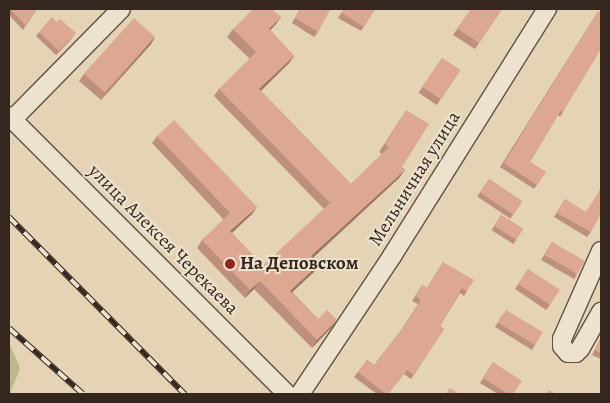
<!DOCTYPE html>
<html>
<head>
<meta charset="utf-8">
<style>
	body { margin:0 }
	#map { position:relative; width:610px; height:403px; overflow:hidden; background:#e4d3b4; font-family:Alegreya,serif }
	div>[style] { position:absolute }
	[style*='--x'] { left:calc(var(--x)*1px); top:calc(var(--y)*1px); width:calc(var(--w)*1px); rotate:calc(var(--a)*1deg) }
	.green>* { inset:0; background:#bcba87 }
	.roads { filter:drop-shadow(1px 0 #625244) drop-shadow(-1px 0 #625244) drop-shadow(0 1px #625244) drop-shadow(0 -1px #625244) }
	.minor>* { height:18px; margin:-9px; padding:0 9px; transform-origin:9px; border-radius:9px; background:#ede2ce }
	.rail>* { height:5.5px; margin-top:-2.75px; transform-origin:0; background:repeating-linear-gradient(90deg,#ede2ce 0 11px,#36271e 0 22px); box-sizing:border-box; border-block:1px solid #36271e }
	.wall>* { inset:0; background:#bd907e; transform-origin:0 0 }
	.shaded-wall>* { inset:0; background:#9a7666 }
	.building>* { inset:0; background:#dca892; transform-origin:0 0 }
	.dots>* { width:14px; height:14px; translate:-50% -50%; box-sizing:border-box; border:2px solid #ede2ce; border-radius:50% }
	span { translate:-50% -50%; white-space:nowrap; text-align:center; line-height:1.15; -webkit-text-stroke:4px #ede2ce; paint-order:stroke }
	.street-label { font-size:19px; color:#36271e }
	.poi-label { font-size:19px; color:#36271e; font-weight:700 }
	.left { translate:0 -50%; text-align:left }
	.frame { position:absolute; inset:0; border:10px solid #36271e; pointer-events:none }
</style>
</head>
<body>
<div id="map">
	<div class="green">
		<div style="clip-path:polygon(9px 342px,20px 368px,10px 394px,9px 394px)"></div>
	</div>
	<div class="roads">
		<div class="minor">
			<div style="--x:9;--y:116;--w:393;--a:45"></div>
			<div style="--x:13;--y:119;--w:154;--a:-45.5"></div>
			<div style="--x:601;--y:251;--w:96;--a:113.9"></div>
			<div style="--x:562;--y:339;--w:7;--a:90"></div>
			<div style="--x:562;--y:346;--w:9;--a:49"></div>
			<div style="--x:568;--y:353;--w:8;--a:0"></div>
			<div style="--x:576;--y:353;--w:6;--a:-45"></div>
			<div style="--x:580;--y:349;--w:43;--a:-60.4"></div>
			<div style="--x:300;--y:394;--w:166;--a:-56.3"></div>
			<div style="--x:392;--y:256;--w:292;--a:-57.9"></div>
		</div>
	</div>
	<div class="rail">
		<div style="--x:9;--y:217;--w:250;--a:45.2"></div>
		<div style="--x:9;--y:328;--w:99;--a:41.7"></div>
	</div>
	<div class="wall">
		<div style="clip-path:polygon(9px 9px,37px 9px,23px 30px,9px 15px)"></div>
		<div style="clip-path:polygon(300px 9px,327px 9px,318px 32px,314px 37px,292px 23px)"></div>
		<div style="clip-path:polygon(344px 9px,375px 9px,361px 31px,338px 18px)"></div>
		<div style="clip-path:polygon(471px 9px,502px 9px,475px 49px,453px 35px)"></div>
		<div style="clip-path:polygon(595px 16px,563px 112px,560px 117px,558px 115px,530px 162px,546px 172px,534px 189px,500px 167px)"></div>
		<div style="clip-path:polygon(281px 17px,275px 25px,270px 30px,294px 56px,289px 63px,261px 91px,351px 184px,382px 154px,379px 152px,401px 118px,402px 167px,405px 170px,399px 178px,313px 258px,314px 272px,292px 292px,318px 319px,332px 327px,312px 348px,254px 289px,245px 298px,197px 248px,202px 240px,224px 220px,152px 143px,157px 136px,252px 214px,232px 233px,263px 266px,324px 209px,214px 96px,219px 89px,250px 59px,227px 37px,233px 29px)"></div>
		<div style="clip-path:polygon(39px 32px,72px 38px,56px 55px,36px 36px)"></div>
		<div style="clip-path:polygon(155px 37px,151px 44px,101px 100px,79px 81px,84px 74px)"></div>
		<div style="left:442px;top:58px;width:22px;height:42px;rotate:34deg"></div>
		<div style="left:489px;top:179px;width:40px;height:21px;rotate:34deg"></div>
		<div style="clip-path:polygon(565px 199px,591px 232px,587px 237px,554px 217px)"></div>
		<div style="left:501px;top:215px;width:26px;height:18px;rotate:32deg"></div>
		<div style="clip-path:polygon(552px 242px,577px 275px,574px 279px,541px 260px)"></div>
		<div style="clip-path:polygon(443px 262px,467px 291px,464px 296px,460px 293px,440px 326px,444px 329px,411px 379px,404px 374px,388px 394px,377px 394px,354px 377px,367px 360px,374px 365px,402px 329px,418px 304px,412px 301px,419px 290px,422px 285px,427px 288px)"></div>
		<div style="clip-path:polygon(528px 269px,550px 305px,546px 310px,515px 289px)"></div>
		<div style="clip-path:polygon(503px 314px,535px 345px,532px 350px,495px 327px)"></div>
		<div style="clip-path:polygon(601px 337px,601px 359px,592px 355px)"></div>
		<div style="clip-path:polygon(493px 362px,513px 394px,498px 394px,480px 383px)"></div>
	</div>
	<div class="shaded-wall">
		<div style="clip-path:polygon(281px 17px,275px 25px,264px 37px,269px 29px)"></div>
		<div style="clip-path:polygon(76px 33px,72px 38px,56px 55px,59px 51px)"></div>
		<div style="clip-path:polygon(155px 37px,151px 44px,101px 100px,106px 94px)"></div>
		<div style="clip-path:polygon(294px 56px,289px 63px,254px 97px,259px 89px)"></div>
		<div style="clip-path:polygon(405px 170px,399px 178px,306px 264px,311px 256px)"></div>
		<div style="clip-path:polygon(257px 207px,252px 214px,225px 239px,230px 231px)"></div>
		<div style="clip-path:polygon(319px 264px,314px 272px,285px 299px,290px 291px)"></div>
		<div style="clip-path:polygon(260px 281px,254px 289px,245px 298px,250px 290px)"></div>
		<div style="clip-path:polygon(337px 320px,332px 327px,312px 348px,317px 340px)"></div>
	</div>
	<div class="building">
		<div style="clip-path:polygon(10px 9px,37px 9px,26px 26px)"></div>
		<div style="clip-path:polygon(253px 9px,272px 9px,281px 17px,269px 29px,294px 56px,259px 89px,351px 184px,389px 147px,385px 144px,406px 110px,429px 124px,402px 167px,405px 170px,311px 256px,319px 264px,290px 291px,318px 319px,327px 310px,337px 320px,317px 340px,260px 281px,250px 290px,202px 240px,230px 213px,157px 136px,174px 120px,257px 207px,230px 231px,263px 266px,330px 203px,219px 89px,256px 52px,233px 29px)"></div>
		<div style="clip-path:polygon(301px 9px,327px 9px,330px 10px,318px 32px,295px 18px)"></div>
		<div style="clip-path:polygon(344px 9px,375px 9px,364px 27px,342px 13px)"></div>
		<div style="clip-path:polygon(471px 9px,502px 9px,479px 43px,458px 29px)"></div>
		<div style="clip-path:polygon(598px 11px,601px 13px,601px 49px,563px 112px,561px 110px,530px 162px,546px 172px,537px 185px,504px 163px)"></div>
		<div style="clip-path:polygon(52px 17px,57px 22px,60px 19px,76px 33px,59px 51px,39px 32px)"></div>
		<div style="left:134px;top:18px;width:28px;height:75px;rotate:42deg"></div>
		<div style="left:442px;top:58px;width:22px;height:35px;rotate:34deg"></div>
		<div style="left:489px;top:179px;width:40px;height:16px;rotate:34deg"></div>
		<div style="clip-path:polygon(601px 188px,601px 214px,591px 232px,557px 213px,565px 199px,586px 212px)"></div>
		<div style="left:501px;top:215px;width:26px;height:13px;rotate:32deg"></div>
		<div style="left:552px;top:242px;width:38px;height:15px;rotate:30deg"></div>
		<div style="clip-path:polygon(443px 262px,474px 280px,467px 291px,462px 288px,440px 326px,444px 329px,414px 375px,407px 370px,388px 394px,386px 394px,358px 372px,367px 360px,374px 365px,404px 327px,421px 300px,416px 296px,422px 285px,427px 288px)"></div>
		<div style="left:528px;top:269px;width:38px;height:18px;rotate:33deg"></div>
		<div style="left:506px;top:310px;width:43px;height:15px;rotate:31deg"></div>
		<div style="clip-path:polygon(601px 338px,601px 353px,595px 350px)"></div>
		<div style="clip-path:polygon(493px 362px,522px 381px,513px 394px,508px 394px,483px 378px)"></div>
		<div style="clip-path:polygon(450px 388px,459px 394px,446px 394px)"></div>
		<div style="clip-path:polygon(549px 390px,556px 394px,546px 394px)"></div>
	</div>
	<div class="dots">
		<div style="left:230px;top:264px;background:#8f2418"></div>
	</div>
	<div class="street-label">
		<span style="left:415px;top:179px;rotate:-58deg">Мельничная улица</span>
		<span style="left:163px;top:240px;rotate:45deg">улица Алексея Черекаева</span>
	</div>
	<div class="poi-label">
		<span class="left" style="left:240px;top:264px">На Деповском</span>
	</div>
	<div class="frame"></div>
</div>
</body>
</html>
